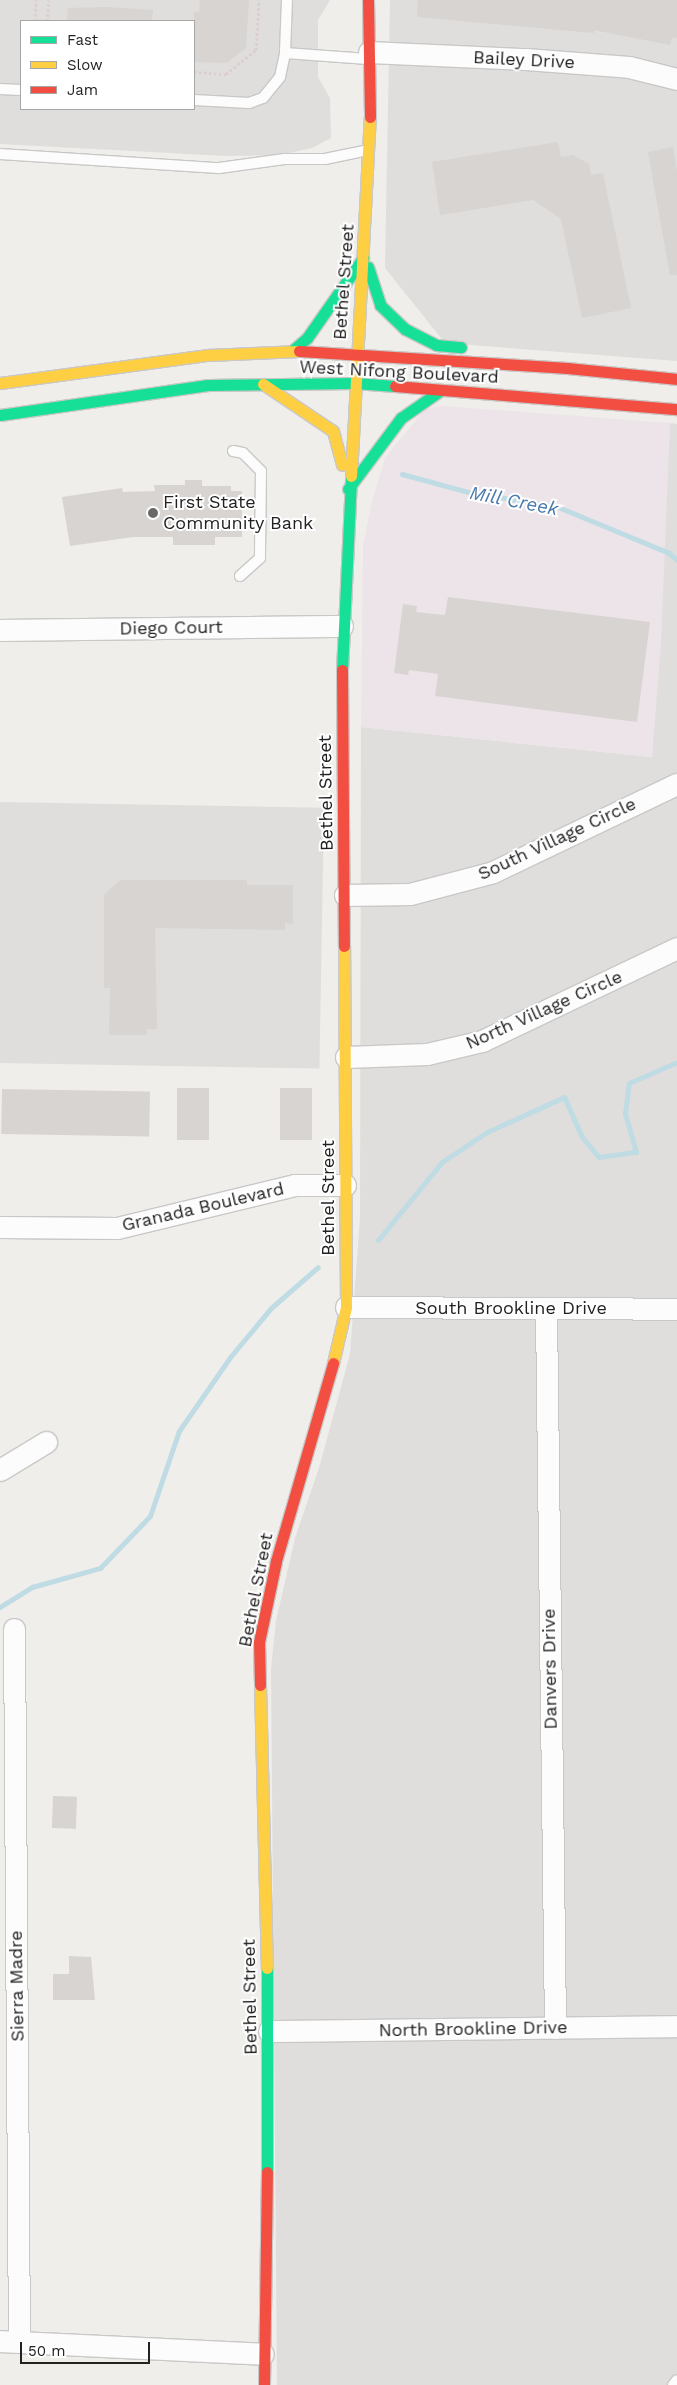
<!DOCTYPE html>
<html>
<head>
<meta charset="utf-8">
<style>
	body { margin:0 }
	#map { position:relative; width:677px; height:2385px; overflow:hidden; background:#f0eeeb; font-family:"Work Sans",sans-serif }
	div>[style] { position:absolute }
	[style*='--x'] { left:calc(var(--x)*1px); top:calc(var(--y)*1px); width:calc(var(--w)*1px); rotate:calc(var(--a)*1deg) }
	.residential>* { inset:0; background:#dfdedc; transform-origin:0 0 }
	.industrial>* { inset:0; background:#ede4e9 }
	.stream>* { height:5px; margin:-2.5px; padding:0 2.5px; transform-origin:2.5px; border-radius:2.5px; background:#bfdbe3 }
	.building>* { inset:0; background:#d7d4d2; transform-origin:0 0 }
	.path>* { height:3px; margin-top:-1.5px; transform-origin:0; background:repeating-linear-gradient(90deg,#dccecd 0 2.5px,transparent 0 5px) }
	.roads { filter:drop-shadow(1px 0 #c9c8c7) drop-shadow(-1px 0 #c9c8c7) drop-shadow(0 1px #c9c8c7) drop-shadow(0 -1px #c9c8c7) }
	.lane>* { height:10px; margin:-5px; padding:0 5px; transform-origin:5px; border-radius:5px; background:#fdfcfc }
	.street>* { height:21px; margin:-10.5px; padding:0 10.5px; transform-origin:10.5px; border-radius:10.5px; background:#fdfcfc }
	.fast>* { height:11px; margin:-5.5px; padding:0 5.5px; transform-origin:5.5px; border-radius:5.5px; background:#16e098 }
	.slow>* { height:11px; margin:-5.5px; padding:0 5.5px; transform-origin:5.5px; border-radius:5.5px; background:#ffcf43 }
	.jam>* { height:11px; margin:-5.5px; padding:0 5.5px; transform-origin:5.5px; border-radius:5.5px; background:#f24e42 }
	.dots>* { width:14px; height:14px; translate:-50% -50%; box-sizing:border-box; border:2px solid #fff; border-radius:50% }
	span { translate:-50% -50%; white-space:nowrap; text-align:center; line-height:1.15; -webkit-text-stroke:4px #fff; paint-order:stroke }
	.street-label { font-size:18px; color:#222 }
	.poi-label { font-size:18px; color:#222 }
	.left { translate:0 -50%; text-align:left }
	.water-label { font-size:19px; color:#4a7aab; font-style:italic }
	.legend { position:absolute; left:20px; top:20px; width:175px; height:90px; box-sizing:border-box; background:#fff; border:1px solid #a7a7a7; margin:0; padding:6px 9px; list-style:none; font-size:15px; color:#222 }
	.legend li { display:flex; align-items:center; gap:10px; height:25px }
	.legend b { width:25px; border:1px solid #a7a7a7 }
	.scale { position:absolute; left:20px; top:2342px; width:130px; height:22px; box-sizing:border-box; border:2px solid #222; border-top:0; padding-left:6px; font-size:15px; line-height:18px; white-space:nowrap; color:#222; -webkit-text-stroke:4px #fff; paint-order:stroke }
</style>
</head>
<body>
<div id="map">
	<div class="residential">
		<div style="clip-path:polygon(evenodd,0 0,330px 0,318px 20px,318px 77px,330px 98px,331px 138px,312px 148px,280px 155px,226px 156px,0 144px,0 0,21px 21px,194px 21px,194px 109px,21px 109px,21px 21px)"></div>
		<div style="clip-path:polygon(390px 0,677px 0,677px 361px,445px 343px,385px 268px)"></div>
		<div style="clip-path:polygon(670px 423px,677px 424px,677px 2385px,277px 2385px,271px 1669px,276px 1621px,295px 1538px,319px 1468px,350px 1354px,360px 1218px,361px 727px,652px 757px)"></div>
		<div style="left:0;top:802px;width:324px;height:261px;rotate:1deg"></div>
	</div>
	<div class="industrial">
		<div style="clip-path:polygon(443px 406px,670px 423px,661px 643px,652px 757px,361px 727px,363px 546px,371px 505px,385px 458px,425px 409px)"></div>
	</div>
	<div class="stream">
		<div style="--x:402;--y:474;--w:68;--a:15.3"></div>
		<div style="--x:468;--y:492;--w:91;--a:9.5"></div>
		<div style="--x:558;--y:507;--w:120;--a:22.5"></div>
		<div style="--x:669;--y:553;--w:11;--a:41"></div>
		<div style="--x:378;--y:1240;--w:101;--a:-50.6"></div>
		<div style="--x:442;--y:1162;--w:54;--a:-33.7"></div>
		<div style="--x:487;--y:1132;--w:85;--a:-24.4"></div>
		<div style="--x:564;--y:1097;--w:44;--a:65.8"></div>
		<div style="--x:582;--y:1137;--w:26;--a:50"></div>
		<div style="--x:599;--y:1157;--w:37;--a:-8"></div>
		<div style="--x:636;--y:1152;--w:40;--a:-106"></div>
		<div style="--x:625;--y:1114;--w:31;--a:-83"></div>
		<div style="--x:629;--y:1083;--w:52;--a:-23.6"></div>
		<div style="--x:0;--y:1607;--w:38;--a:-32"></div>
		<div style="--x:32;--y:1587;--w:71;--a:-15.6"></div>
		<div style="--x:100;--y:1568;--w:72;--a:-46.1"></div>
		<div style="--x:150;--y:1516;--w:90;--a:-71.2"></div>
		<div style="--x:179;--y:1431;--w:91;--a:-55.3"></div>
		<div style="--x:231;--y:1356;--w:62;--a:-50.2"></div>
		<div style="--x:271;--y:1308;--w:62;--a:-41.1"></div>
	</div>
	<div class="building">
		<div style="clip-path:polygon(200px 0,249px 0,246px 48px,227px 63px,194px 62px,194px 12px,199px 12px)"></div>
		<div style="clip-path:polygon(418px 0,677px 0,677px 38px,672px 37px,670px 45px,594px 30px,594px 33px,417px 17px)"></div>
		<div style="clip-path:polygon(106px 7px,153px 10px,152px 21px,67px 21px,68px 8px)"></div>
		<div style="clip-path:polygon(558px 142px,561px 157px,573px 155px,589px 164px,591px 175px,603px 173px,631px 308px,582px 318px,561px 219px,533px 200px,440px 215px,432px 162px)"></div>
		<div style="clip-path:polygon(673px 147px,677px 171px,677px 275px,670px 275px,648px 152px)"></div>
		<div style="clip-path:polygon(185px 480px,202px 480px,202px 486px,231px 486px,231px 491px,242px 491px,242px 537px,215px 537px,215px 545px,173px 545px,173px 537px,133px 537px,70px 546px,62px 497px,122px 488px,123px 492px,155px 491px,154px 485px,185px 485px)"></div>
		<div style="clip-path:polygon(448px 597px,650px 622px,637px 722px,435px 696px,438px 674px,409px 670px,408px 675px,394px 673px,403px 604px,417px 606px,416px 612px,445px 615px)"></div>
		<div style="clip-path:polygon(120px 880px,247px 880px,247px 885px,293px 885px,293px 924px,285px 923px,285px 930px,155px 928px,157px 1029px,147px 1029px,147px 1035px,109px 1035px,110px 988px,104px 988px,104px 895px)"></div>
		<div style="left:177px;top:1088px;width:32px;height:52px"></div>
		<div style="left:280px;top:1088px;width:32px;height:52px"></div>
		<div style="left:2px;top:1089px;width:148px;height:45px;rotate:1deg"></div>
		<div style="left:53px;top:1796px;width:24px;height:32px;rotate:2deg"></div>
		<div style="clip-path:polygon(69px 1956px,91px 1957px,95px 2000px,53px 2000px,53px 1974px,69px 1974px)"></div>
	</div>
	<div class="path">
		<div style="--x:35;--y:21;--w:21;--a:-87"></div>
		<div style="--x:47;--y:21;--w:21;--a:-85"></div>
		<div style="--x:194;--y:72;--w:32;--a:4"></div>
		<div style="--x:226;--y:74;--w:38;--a:-39"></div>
		<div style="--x:256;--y:50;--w:50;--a:-86.6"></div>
	</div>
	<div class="roads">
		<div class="lane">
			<div style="--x:287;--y:0;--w:53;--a:92.2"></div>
			<div style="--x:285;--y:53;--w:83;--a:4.1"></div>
			<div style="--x:0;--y:89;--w:21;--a:3"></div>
			<div style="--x:194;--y:100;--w:55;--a:3.1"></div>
			<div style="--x:249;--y:103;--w:15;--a:-20"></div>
			<div style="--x:263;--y:98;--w:27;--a:-51"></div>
			<div style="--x:280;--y:77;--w:25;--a:-78"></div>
			<div style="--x:0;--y:154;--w:219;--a:3.7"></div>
			<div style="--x:219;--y:168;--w:66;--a:-7.9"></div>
			<div style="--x:284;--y:159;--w:41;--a:0"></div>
			<div style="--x:325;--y:159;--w:45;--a:-11.6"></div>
			<div style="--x:233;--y:451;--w:10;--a:11"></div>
			<div style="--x:243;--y:453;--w:25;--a:45"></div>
			<div style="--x:261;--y:471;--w:87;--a:90.7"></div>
			<div style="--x:260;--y:558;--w:27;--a:138"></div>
			<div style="--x:673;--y:2385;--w:6;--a:-51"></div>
		</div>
		<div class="street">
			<div style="--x:369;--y:52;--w:157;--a:2.6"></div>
			<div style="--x:526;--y:59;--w:103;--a:4.4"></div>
			<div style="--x:629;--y:67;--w:49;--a:14"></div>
			<div style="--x:0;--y:630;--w:342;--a:-0.7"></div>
			<div style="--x:345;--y:895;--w:65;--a:-0.9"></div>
			<div style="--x:410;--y:894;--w:86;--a:-14.8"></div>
			<div style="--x:493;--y:872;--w:204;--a:-25.6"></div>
			<div style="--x:346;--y:1057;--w:81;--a:-2.1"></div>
			<div style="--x:427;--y:1054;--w:57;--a:-13.3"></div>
			<div style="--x:482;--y:1041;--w:216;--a:-25.5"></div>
			<div style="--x:0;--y:1227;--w:117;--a:0.5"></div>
			<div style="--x:117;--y:1228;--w:183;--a:-13.6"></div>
			<div style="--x:295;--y:1185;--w:50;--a:0"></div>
			<div style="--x:346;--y:1307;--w:331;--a:0.3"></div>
			<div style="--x:546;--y:1310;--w:718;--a:89.28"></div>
			<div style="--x:0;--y:1470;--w:54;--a:-31.3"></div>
			<div style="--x:14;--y:1629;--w:713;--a:89.6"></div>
			<div style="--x:269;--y:2031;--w:408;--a:-0.7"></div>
			<div style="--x:0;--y:2341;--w:263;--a:2.8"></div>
		</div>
		<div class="fast">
			<div style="--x:368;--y:267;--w:40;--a:72"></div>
			<div style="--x:380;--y:305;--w:35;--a:44"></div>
			<div style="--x:405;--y:329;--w:35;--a:27"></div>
			<div style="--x:436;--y:345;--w:25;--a:5"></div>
			<div style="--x:292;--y:351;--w:20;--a:-41"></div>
			<div style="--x:307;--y:338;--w:98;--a:-55"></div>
			<div style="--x:0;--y:415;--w:210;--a:-8.2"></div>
			<div style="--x:208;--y:385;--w:146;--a:-0.8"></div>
			<div style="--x:354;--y:383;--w:41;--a:4.2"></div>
			<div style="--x:348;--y:489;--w:89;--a:-53.3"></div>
			<div style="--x:401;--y:418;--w:49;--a:-35"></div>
			<div style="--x:342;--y:670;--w:194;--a:-87.3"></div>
			<div style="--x:267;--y:2172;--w:204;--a:-90"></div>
		</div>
		<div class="slow">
			<div style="--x:0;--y:383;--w:210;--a:-7.7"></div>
			<div style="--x:208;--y:355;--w:91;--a:-2.5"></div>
			<div style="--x:263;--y:384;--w:84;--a:33.9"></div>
			<div style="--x:333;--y:431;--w:35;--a:75"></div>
			<div style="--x:351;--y:476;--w:360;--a:-87"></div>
			<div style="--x:333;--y:1363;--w:57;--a:-76.9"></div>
			<div style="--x:346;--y:1307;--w:361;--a:-90.3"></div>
			<div style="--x:260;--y:1685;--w:283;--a:88.6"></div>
		</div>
		<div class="jam">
			<div style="--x:368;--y:0;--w:117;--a:89"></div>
			<div style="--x:299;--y:351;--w:269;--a:3.6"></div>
			<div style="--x:567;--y:368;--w:111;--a:5.7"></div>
			<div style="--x:395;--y:386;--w:283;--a:4.7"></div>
			<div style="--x:342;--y:670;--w:276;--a:89.6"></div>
			<div style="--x:260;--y:1685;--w:43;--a:-91.3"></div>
			<div style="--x:259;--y:1642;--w:83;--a:-78.1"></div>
			<div style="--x:276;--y:1561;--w:206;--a:-73.9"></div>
			<div style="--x:264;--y:2385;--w:213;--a:-89.2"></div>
		</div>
	</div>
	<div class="dots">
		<div style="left:153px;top:513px;background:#6a6968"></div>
	</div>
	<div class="street-label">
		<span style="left:524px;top:60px;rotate:3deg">Bailey Drive</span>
		<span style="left:344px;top:282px;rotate:-86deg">Bethel Street</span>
		<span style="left:399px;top:372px;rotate:3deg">West Nifong Boulevard</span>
		<span style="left:171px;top:628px;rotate:-1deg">Diego Court</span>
		<span style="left:326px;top:793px;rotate:-91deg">Bethel Street</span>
		<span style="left:557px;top:839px;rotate:-25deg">South Village Circle</span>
		<span style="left:544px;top:1010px;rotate:-24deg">North Village Circle</span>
		<span style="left:328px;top:1198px;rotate:-90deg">Bethel Street</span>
		<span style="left:203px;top:1207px;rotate:-13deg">Granada Boulevard</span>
		<span style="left:511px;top:1308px">South Brookline Drive</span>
		<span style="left:256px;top:1590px;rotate:-79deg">Bethel Street</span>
		<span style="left:550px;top:1669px;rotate:-91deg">Danvers Drive</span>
		<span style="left:17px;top:1986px;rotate:-91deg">Sierra Madre</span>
		<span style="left:250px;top:1997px;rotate:-91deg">Bethel Street</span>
		<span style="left:473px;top:2029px;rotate:-1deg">North Brookline Drive</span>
	</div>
	<div class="poi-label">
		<span class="left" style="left:163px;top:513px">First State<br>Community Bank</span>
	</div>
	<div class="water-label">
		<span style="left:514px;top:501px;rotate:11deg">Mill Creek</span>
	</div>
	<ul class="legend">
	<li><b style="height:6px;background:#16e098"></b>Fast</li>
	<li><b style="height:6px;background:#ffcf43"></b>Slow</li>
	<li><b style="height:6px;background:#f24e42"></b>Jam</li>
	</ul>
	<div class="scale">50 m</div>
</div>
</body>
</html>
